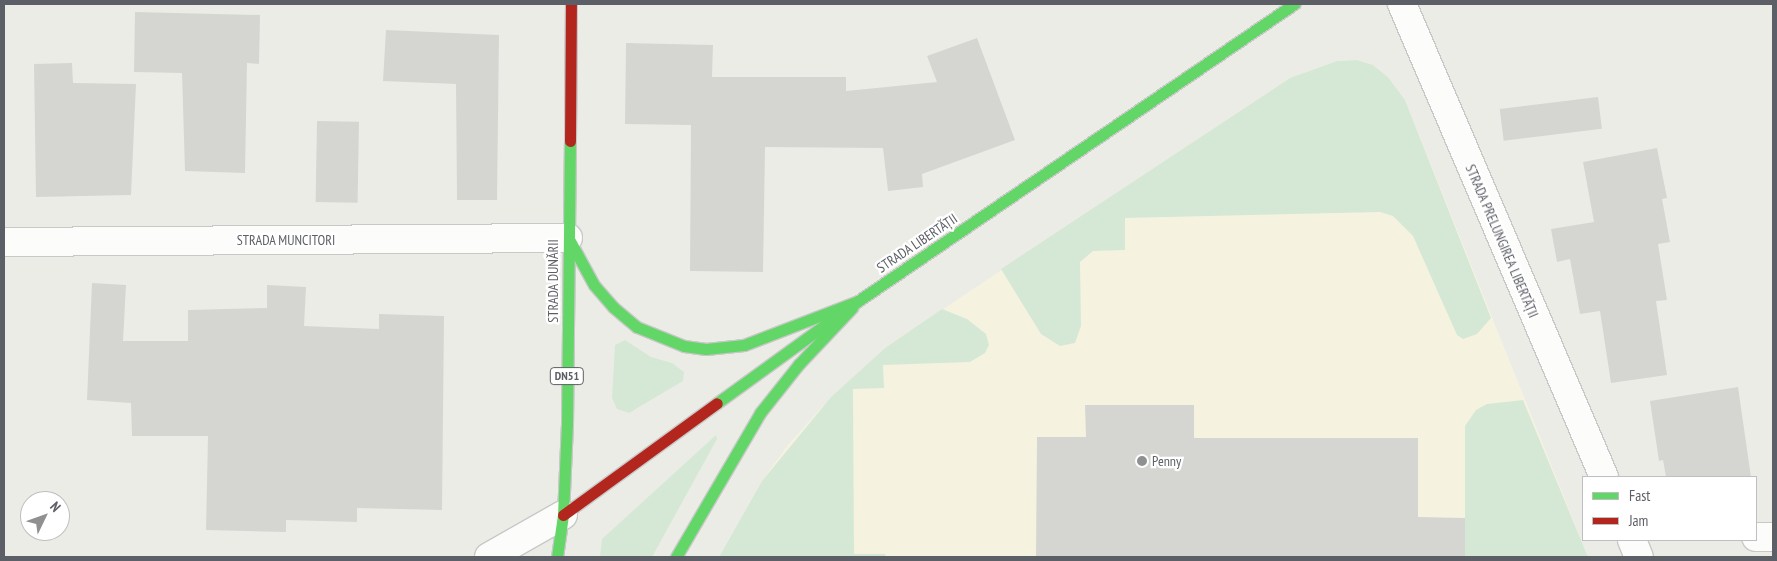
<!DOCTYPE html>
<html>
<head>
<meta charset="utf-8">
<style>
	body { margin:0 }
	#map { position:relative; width:1777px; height:561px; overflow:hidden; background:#ecece7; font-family:"PT Sans Narrow",sans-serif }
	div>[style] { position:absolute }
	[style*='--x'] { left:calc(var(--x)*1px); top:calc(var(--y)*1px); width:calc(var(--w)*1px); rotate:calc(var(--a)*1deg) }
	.commercial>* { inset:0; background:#f5f3e0 }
	.green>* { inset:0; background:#d5e8d5 }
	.building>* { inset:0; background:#d5d5d2; transform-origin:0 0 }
	.roads { filter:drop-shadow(1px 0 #c8c8c8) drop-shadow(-1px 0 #c8c8c8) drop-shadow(0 1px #c8c8c8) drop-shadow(0 -1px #c8c8c8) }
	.street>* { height:28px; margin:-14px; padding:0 14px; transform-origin:14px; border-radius:14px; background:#fcfcfb }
	.fast>* { height:11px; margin:-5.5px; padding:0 5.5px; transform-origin:5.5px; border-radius:5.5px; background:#63d668 }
	.jam>* { height:11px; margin:-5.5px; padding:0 5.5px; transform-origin:5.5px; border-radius:5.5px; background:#b3261e }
	.dots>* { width:14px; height:14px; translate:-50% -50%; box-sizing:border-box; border:2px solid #fff; border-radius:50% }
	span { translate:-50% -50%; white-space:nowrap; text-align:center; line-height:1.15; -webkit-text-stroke:4.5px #fff; paint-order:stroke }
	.shield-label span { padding:1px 4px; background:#fff; border:1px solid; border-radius:4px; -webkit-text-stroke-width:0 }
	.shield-label { font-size:12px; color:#5c5f65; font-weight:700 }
	.street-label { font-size:14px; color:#5c5f65 }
	.poi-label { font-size:14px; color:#5c5f65 }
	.left { translate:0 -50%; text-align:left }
	.frame { position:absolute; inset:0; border:5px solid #5c5f65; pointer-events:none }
	.legend { position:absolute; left:1582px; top:476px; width:175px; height:65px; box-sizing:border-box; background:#fff; border:1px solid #bebfc1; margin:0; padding:6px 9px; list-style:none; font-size:15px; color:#5c5f65 }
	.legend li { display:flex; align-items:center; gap:10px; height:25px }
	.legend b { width:25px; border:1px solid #bebfc1 }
	.north { position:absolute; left:20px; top:491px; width:50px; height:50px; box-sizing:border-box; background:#fff; border:1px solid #bebfc1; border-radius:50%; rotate:48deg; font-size:14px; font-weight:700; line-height:20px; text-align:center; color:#5c5f65 }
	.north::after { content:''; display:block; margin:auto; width:18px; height:22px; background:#8e9092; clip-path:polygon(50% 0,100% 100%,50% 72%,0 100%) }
</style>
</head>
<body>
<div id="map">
	<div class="commercial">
		<div style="clip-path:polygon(1357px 60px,1373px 65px,1388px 77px,1405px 100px,1588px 557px,719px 557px,762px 481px,788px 445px,831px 397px,885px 348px,1290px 78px,1337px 61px)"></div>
	</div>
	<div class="green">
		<div style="clip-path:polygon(1357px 60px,1373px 65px,1388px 77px,1405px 100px,1491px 318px,1477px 334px,1463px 339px,1457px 335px,1413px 236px,1393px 216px,1380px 212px,1125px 218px,1125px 250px,1093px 251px,1080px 262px,1081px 326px,1075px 343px,1060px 346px,1041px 334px,1001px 269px,1290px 78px,1337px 61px)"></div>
		<div style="clip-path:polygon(942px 309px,967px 319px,986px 334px,989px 345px,985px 353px,970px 362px,883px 365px,884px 388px,853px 389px,854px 554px,885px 554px,886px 557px,719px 557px,762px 481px,831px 397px,885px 348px)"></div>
		<div style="clip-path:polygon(625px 340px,651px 357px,672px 363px,684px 372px,683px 381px,629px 413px,617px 409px,612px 398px,615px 345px)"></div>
		<div style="clip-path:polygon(1523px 400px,1588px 557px,1465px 557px,1465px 426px,1476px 410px,1487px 404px)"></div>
		<div style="clip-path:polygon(716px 435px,717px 439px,652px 557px,600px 557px,602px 539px)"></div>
	</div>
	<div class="building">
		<div style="clip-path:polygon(135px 12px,260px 15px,259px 64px,247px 63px,245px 173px,185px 171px,182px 73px,134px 72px)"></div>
		<div style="clip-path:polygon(386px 30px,499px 35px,497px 200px,457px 200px,456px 84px,383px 81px)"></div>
		<div style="clip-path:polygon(977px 38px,1015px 140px,922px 174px,923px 187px,888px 191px,883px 148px,765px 147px,763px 272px,690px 271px,691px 125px,625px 124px,626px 43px,713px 45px,712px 77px,846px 77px,846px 91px,937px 82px,927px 56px)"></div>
		<div style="clip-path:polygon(72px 63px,73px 83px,136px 84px,131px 195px,36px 197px,34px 64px)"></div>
		<div style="left:1598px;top:97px;width:32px;height:99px;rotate:83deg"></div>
		<div style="left:317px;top:121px;width:42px;height:81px;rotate:1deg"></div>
		<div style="clip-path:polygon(1657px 148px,1667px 198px,1662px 199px,1670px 242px,1658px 244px,1667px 300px,1656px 301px,1667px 375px,1611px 383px,1600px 311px,1580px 314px,1570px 259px,1557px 262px,1551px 229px,1594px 222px,1583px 162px)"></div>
		<div style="clip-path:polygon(92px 283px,126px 285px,123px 341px,188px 341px,188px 310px,267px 308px,267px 285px,306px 287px,304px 326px,379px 329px,379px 314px,444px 316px,442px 510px,357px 508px,357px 522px,286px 520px,286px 532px,206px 530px,208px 436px,132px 436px,131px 403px,87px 400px)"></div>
		<div style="clip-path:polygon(1738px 387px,1751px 477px,1666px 477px,1663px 460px,1659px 461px,1650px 401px)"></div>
		<div style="clip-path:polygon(1085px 405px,1194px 405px,1194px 438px,1418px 438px,1418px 517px,1465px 518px,1465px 557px,1036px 557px,1037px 437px,1086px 437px)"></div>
	</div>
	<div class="roads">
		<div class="street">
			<div style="--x:1402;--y:4;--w:514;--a:66.87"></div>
			<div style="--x:4;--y:242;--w:564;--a:-0.41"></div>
			<div style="--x:1756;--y:537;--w:17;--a:0"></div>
			<div style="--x:1632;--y:540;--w:18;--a:68"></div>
			<div style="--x:489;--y:557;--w:85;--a:-29.6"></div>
		</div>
		<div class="fast">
			<div style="--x:570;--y:241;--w:50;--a:61.4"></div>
			<div style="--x:594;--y:285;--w:29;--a:49"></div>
			<div style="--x:613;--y:307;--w:31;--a:40"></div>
			<div style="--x:637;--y:327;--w:51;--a:22"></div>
			<div style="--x:684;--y:346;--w:22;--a:8"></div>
			<div style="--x:706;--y:349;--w:38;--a:-6"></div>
			<div style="--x:744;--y:345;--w:122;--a:-21.1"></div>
			<div style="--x:717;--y:403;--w:174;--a:-35.9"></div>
			<div style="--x:858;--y:301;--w:528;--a:-34.26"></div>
			<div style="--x:557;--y:557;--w:42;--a:-81.9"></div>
			<div style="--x:563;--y:515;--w:91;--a:-87.5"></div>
			<div style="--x:567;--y:424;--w:283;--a:-89.4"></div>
			<div style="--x:676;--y:557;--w:167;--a:-59.7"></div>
			<div style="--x:760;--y:413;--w:63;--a:-51.5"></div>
			<div style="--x:799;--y:364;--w:77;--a:-46.6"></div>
		</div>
		<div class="jam">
			<div style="--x:570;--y:141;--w:137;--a:-89.6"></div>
			<div style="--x:563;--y:515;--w:190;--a:-36"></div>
		</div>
	</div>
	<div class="dots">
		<div style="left:1142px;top:461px;background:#8e9092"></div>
	</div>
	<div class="shield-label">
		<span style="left:567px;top:376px">DN51</span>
	</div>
	<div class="street-label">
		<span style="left:286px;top:240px">STRADA MUNCITORI</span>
		<span style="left:1502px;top:241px;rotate:67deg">STRADA PRELUNGIREA LIBERTĂȚII</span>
		<span style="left:917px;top:243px;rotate:-34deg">STRADA LIBERTĂȚII</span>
		<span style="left:553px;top:281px;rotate:-90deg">STRADA DUNĂRII</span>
	</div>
	<div class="poi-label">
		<span class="left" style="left:1152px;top:461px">Penny</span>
	</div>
	<div class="frame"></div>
	<ul class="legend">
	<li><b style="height:6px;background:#63d668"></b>Fast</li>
	<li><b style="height:6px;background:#b3261e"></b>Jam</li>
	</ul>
	<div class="north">N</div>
</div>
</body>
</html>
